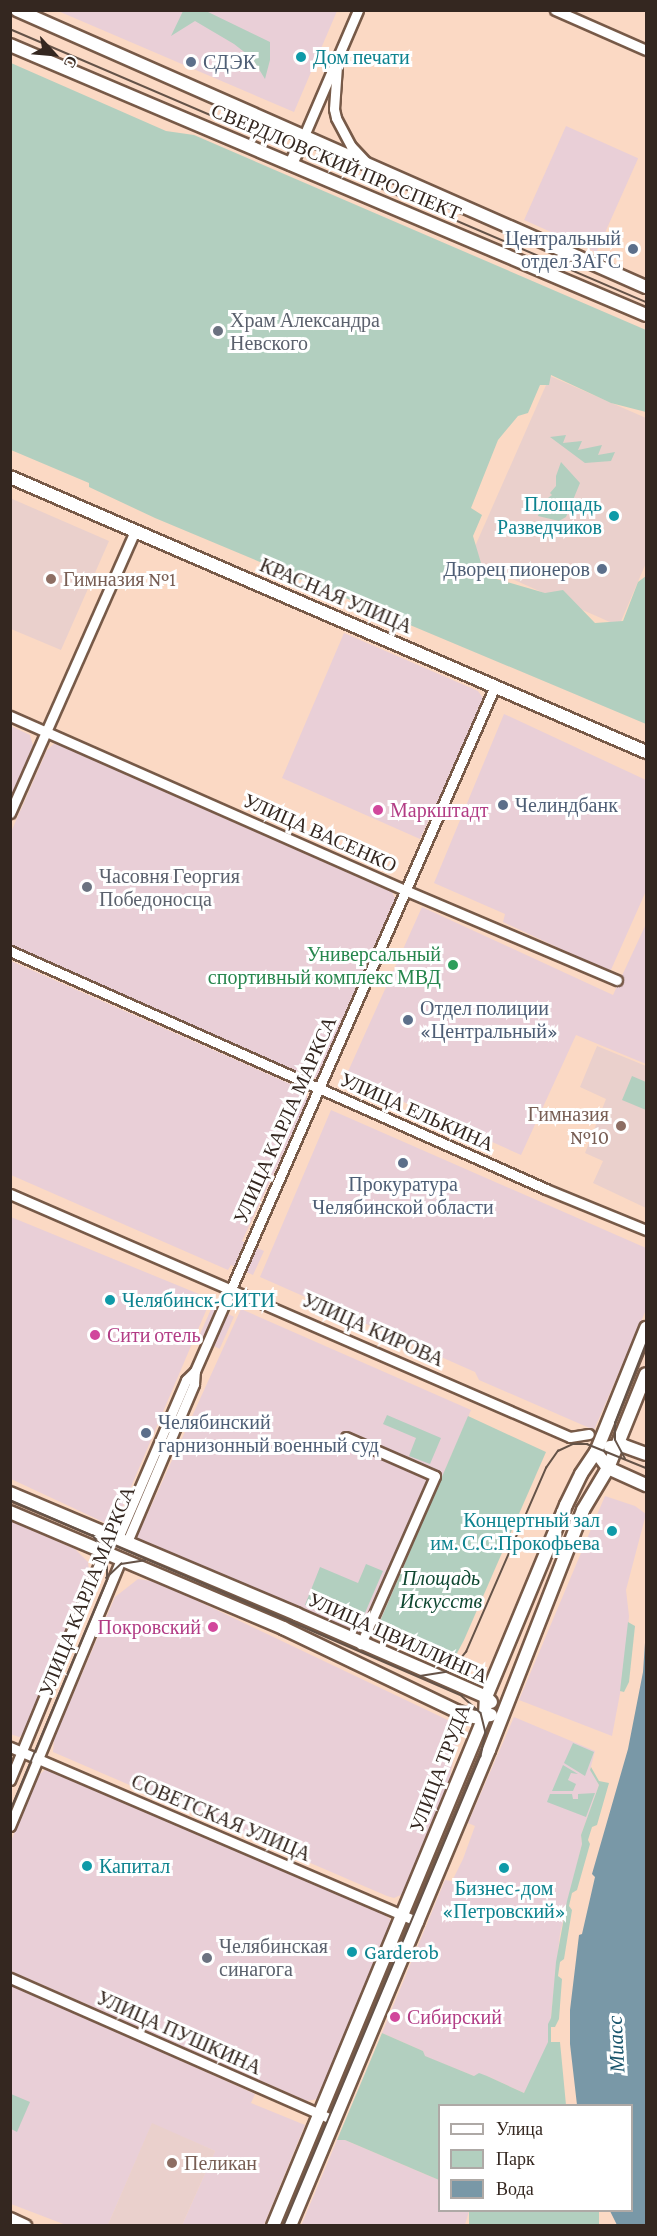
<!DOCTYPE html>
<html>
<head>
<meta charset="utf-8">
<style>
	body { margin:0 }
	#map { position:relative; width:657px; height:2236px; overflow:hidden; background:#fbd9c4; font-family:"Crimson Pro",serif }
	div>[style] { position:absolute }
	[style*='--x'] { left:calc(var(--x)*1px); top:calc(var(--y)*1px); width:calc(var(--w)*1px); rotate:calc(var(--a)*1deg) }
	.commercial>* { inset:0; background:#e9cfd7; transform-origin:0 0 }
	.education>* { inset:0; background:#ead0cc }
	.green>* { inset:0; background:#b2cfbf; transform-origin:0 0 }
	.water>* { inset:0; background:#7998a7 }
	.roads { filter:drop-shadow(2px 0 #775a48) drop-shadow(-2px 0 #775a48) drop-shadow(0 2px #775a48) drop-shadow(0 -2px #775a48) }
	.minor>* { height:9px; margin:-4.5px; padding:0 4.5px; transform-origin:4.5px; border-radius:4.5px; background:#fff }
	.major>* { height:12px; margin:-6px; padding:0 6px; transform-origin:6px; border-radius:6px; background:#fff }
	.tram>* { height:1.5px; margin:-0.75px; padding:0 0.75px; transform-origin:0.75px; border-radius:0.75px; background:#655348 }
	.dots>* { width:16px; height:16px; translate:-50% -50%; box-sizing:border-box; border:3px solid #fff; border-radius:50% }
	span { translate:-50% -50%; white-space:nowrap; text-align:center; line-height:1.15; -webkit-text-stroke:6px #fff; paint-order:stroke }
	.culture-label { font-size:20px; color:#0d838f }
	.left { translate:0 -50%; text-align:left }
	.right { translate:-100% -50%; text-align:right }
	.service-label { font-size:20px; color:#4e5e75 }
	.street-label { font-size:20px; color:#342720 }
	.worship-label { font-size:20px; color:#5b616d }
	.education-label { font-size:20px; color:#785e54 }
	.hotel-label { font-size:20px; color:#b23c85 }
	.leisure-label { font-size:20px; color:#27864d }
	.park-label { font-size:20px; color:#0e4730; font-style:italic }
	.water-label { font-size:21px; color:#19556c; font-style:italic }
	.frame { position:absolute; inset:0; border:12px solid #342720; pointer-events:none }
	.legend { position:absolute; left:438px; top:2104px; width:195px; height:108px; box-sizing:border-box; background:#fff; border:2px solid #aea9a6; margin:0; padding:8px 10px; list-style:none; font-size:18px; color:#342720 }
	.legend li { display:flex; align-items:center; gap:12px; height:30px }
	.legend b { width:30px; border:2px solid #aea9a6 }
	.north { position:absolute; left:24px; top:24px; width:60px; height:60px; -webkit-text-stroke:4px #fff; paint-order:stroke; rotate:116deg; font-size:16px; font-weight:700; line-height:24px; text-align:center; color:#342720 }
	.north::after { content:''; display:block; margin:auto; width:21px; height:27px; background:#342720; clip-path:polygon(50% 0,100% 100%,50% 72%,0 100%) }
</style>
</head>
<body>
<div id="map">
	<div class="commercial">
		<div style="clip-path:polygon(58px 11px,337px 11px,294px 112px)"></div>
		<div style="left:566px;top:126px;width:79px;height:103px;rotate:24deg"></div>
		<div style="clip-path:polygon(344px 633px,478px 691px,483px 698px,483px 704px,420px 839px,282px 778px)"></div>
		<div style="clip-path:polygon(504px 714px,646px 780px,646px 891px,610px 972px,503px 922px,505px 914px,434px 883px)"></div>
		<div style="clip-path:polygon(11px 726px,30px 735px,33px 746px,11px 796px)"></div>
		<div style="clip-path:polygon(55px 743px,392px 892px,396px 900px,395px 905px,321px 1075px,313px 1079px,306px 1077px,11px 949px,11px 832px,47px 750px)"></div>
		<div style="clip-path:polygon(422px 907px,613px 995px,646px 924px,646px 1064px,576px 1035px,521px 1155px,346px 1076px)"></div>
		<div style="clip-path:polygon(11px 961px,304px 1090px,307px 1094px,307px 1103px,242px 1241px,264px 1251px,253px 1275px,231px 1265px,228px 1270px,11px 1175px)"></div>
		<div style="clip-path:polygon(331px 1110px,646px 1248px,646px 1310px,594px 1430px,479px 1380px,475px 1372px,260px 1277px)"></div>
		<div style="clip-path:polygon(11px 1217px,211px 1299px,114px 1527px,11px 1479px)"></div>
		<div style="left:212px;top:1307px;width:24px;height:35px;rotate:24deg"></div>
		<div style="clip-path:polygon(241px 1309px,471px 1410px,371px 1642px,145px 1545px,137px 1537px)"></div>
		<div style="clip-path:polygon(605px 1496px,635px 1506px,646px 1514px,626px 1590px,629px 1616px,625px 1667px,612px 1736px,519px 1700px)"></div>
		<div style="clip-path:polygon(10px 1521px,75px 1549px,88px 1562px,90px 1578px,24px 1734px,19px 1737px,10px 1734px)"></div>
		<div style="clip-path:polygon(138px 1579px,158px 1582px,454px 1723px,458px 1733px,447px 1793px,403px 1894px,394px 1898px,387px 1896px,53px 1752px,54px 1739px,115px 1597px)"></div>
		<div style="clip-path:polygon(514px 1717px,595px 1751px,590px 1770px,599px 1785px,581px 1835px,582px 1844px,560px 1934px,551px 2016px,551px 2043px,524px 2093px,487px 2076px,474px 2076px,424px 2056px,423px 2051px,382px 2033px,445px 1880px,452px 1881px,463px 1859px,475px 1826px,468px 1823px)"></div>
		<div style="clip-path:polygon(46px 1769px,380px 1911px,390px 1919px,392px 1927px,318px 2099px,307px 2101px,11px 1971px,11px 1841px,39px 1775px)"></div>
		<div style="clip-path:polygon(10px 1984px,255px 2094px,251px 2103px,305px 2125px,264px 2225px,182px 2225px,215px 2151px,152px 2124px,108px 2225px,66px 2225px,11px 2204px)"></div>
		<div style="clip-path:polygon(337px 2140px,345px 2140px,439px 2180px,440px 2210px,469px 2211px,465px 2225px,301px 2226px)"></div>
	</div>
	<div class="education">
		<div style="clip-path:polygon(550px 376px,646px 418px,646px 563px,619px 626px,469px 560px)"></div>
		<div style="clip-path:polygon(10px 498px,109px 541px,61px 650px,11px 629px)"></div>
		<div style="clip-path:polygon(597px 1046px,646px 1066px,646px 1208px,593px 1183px,603px 1161px,585px 1153px,606px 1099px,580px 1087px)"></div>
		<div style="clip-path:polygon(152px 2123px,215px 2151px,182px 2225px,108px 2225px)"></div>
	</div>
	<div class="green">
		<div style="clip-path:polygon(183px 11px,206px 11px,270px 42px,270px 60px,265px 79px,252px 58px,234px 44px,195px 21px,171px 36px)"></div>
		<div style="clip-path:polygon(11px 63px,166px 131px,194px 135px,646px 330px,646px 412px,611px 403px,551px 375px,549px 385px,540px 385px,528px 413px,518px 416px,498px 440px,471px 508px,482px 515px,473px 536px,481px 563px,479px 565px,493px 578px,545px 593px,563px 590px,595px 623px,623px 621px,638px 582px,646px 576px,646px 724px,155px 518px,89px 487px,89px 483px,11px 450px)"></div>
		<div style="clip-path:polygon(566px 435px,563px 443px,582px 441px,578px 450px,602px 445px,598px 455px,615px 452px,611px 461px,585px 463px,550px 437px)"></div>
		<div style="clip-path:polygon(561px 462px,580px 483px,566px 517px,559px 521px,538px 516px,544px 501px,552px 495px,550px 493px,556px 486px,556px 476px)"></div>
		<div style="clip-path:polygon(632px 1076px,646px 1082px,646px 1110px,622px 1100px)"></div>
		<div style="clip-path:polygon(387px 1415px,441px 1438px,430px 1464px,409px 1456px,416px 1438px,383px 1424px)"></div>
		<div style="clip-path:polygon(468px 1416px,546px 1452px,464px 1640px,455px 1657px,447px 1664px,375px 1633px)"></div>
		<div style="clip-path:polygon(366px 1564px,383px 1571px,359px 1627px,305px 1605px,320px 1567px,358px 1583px)"></div>
		<div style="clip-path:polygon(628px 1622px,635px 1626px,629px 1682px,624px 1692px,620px 1691px)"></div>
		<div style="clip-path:polygon(573px 1743px,594px 1752px,585px 1776px,564px 1763px)"></div>
		<div style="clip-path:polygon(563px 1765px,578px 1774px,571px 1773px,568px 1780px,576px 1784px,573px 1791px,552px 1791px)"></div>
		<div style="clip-path:polygon(591px 1767px,599px 1781px,609px 1783px,597px 1825px,592px 1827px,588px 1840px,590px 1844px,577px 1890px,572px 1893px,569px 1906px,572px 1910px,564px 1959px,560px 1962px,558px 1976px,562px 1979px,559px 2019px,555px 2027px,551px 2027px,551px 2042px,560px 2042px,566px 2105px,440px 2106px,439px 2180px,345px 2140px,337px 2140px,382px 2033px,423px 2051px,425px 2056px,474px 2076px,479px 2073px,487px 2076px,524px 2093px,548px 2042px,548px 2024px,551px 2018px,556px 1962px,567px 1901px,582px 1844px,581px 1835px,599px 1785px,590px 1770px)"></div>
		<div style="clip-path:polygon(595px 1793px,586px 1817px,547px 1802px,550px 1794px,572px 1794px,573px 1799px,578px 1799px,578px 1794px)"></div>
		<div style="clip-path:polygon(11px 2094px,30px 2102px,17px 2132px,11px 2129px)"></div>
		<div style="left:469px;top:2210px;width:130px;height:16px"></div>
	</div>
	<div class="water">
		<div style="clip-path:polygon(646px 1628px,646px 2225px,617px 2225px,610px 2211px,632px 2210px,632px 2106px,577px 2105px,570px 2044px,570px 2010px,579px 1935px,582px 1934px,595px 1877px,592px 1874px,628px 1749px,643px 1672px)"></div>
	</div>
	<div class="roads">
		<div class="minor">
			<div style="--x:555;--y:10;--w:99;--a:23.7"></div>
			<div style="--x:337;--y:66;--w:43;--a:94"></div>
			<div style="--x:334;--y:109;--w:9;--a:77"></div>
			<div style="--x:336;--y:118;--w:32;--a:62"></div>
			<div style="--x:351;--y:146;--w:22;--a:47"></div>
			<div style="--x:303;--y:138;--w:139;--a:-66.7"></div>
			<div style="--x:10;--y:716;--w:434;--a:23.8"></div>
			<div style="--x:407;--y:891;--w:228;--a:23"></div>
			<div style="--x:10;--y:813;--w:308;--a:-66.1"></div>
			<div style="--x:10;--y:951;--w:586;--a:23.94"></div>
			<div style="--x:546;--y:1189;--w:108;--a:22.3"></div>
			<div style="--x:10;--y:1194;--w:610;--a:23.46"></div>
			<div style="--x:570;--y:1437;--w:19;--a:-9"></div>
			<div style="--x:346;--y:1437;--w:97;--a:23.7"></div>
			<div style="--x:435;--y:1476;--w:184;--a:113.8"></div>
			<div style="--x:118;--y:1538;--w:172;--a:-66.7"></div>
			<div style="--x:186;--y:1380;--w:13;--a:-45"></div>
			<div style="--x:195;--y:1371;--w:90;--a:-66.3"></div>
			<div style="--x:231;--y:1289;--w:658;--a:-66.36"></div>
			<div style="--x:127;--y:1542;--w:172;--a:-67"></div>
			<div style="--x:194;--y:1384;--w:13;--a:-86"></div>
			<div style="--x:10;--y:1747;--w:444;--a:23.2"></div>
			<div style="--x:10;--y:1780;--w:247;--a:-67.6"></div>
			<div style="--x:10;--y:1826;--w:289;--a:-67.4"></div>
			<div style="--x:10;--y:1978;--w:354;--a:23.7"></div>
		</div>
		<div class="major">
			<div style="--x:17;--y:10;--w:687;--a:23.77"></div>
			<div style="--x:10;--y:45;--w:691;--a:23"></div>
			<div style="--x:291;--y:164;--w:29;--a:-65"></div>
			<div style="--x:10;--y:477;--w:693;--a:23.38"></div>
			<div style="--x:610;--y:1447;--w:14;--a:-4"></div>
			<div style="--x:624;--y:1446;--w:23;--a:20"></div>
			<div style="--x:596;--y:1452;--w:20;--a:53"></div>
			<div style="--x:608;--y:1468;--w:42;--a:24.1"></div>
			<div style="--x:10;--y:1493;--w:311;--a:22.9"></div>
			<div style="--x:296;--y:1614;--w:207;--a:23.6"></div>
			<div style="--x:486;--y:1697;--w:7;--a:45"></div>
			<div style="--x:10;--y:1512;--w:297;--a:23"></div>
			<div style="--x:283;--y:1628;--w:192;--a:25.6"></div>
			<div style="--x:456;--y:1711;--w:20;--a:18"></div>
			<div style="--x:475;--y:1717;--w:16;--a:-7"></div>
			<div style="--x:10;--y:2219;--w:17;--a:25"></div>
			<div style="--x:273;--y:2226;--w:553;--a:-67.47"></div>
			<div style="--x:485;--y:1715;--w:18;--a:-87"></div>
			<div style="--x:486;--y:1697;--w:208;--a:-67.4"></div>
			<div style="--x:566;--y:1505;--w:34;--a:-64"></div>
			<div style="--x:581;--y:1474;--w:27;--a:-56"></div>
			<div style="--x:596;--y:1452;--w:134;--a:-68"></div>
			<div style="--x:290;--y:2226;--w:516;--a:-67.31"></div>
			<div style="--x:489;--y:1750;--w:258;--a:-68.6"></div>
			<div style="--x:583;--y:1510;--w:49;--a:-59.2"></div>
			<div style="--x:608;--y:1468;--w:101;--a:-68"></div>
		</div>
	</div>
	<div class="tram">
		<div style="--x:10;--y:29;--w:692;--a:23.23"></div>
		<div style="--x:625;--y:1459;--w:21;--a:-118"></div>
		<div style="--x:615;--y:1440;--w:17;--a:-90"></div>
		<div style="--x:615;--y:1423;--w:85;--a:-68.6"></div>
		<div style="--x:10;--y:1500;--w:493;--a:23.4"></div>
		<div style="--x:462;--y:1696;--w:25;--a:42"></div>
		<div style="--x:481;--y:1713;--w:21;--a:76"></div>
		<div style="--x:486;--y:1733;--w:24;--a:102"></div>
		<div style="--x:481;--y:1756;--w:510;--a:112.74"></div>
		<div style="--x:106;--y:1578;--w:21;--a:-43"></div>
		<div style="--x:121;--y:1564;--w:24;--a:-9"></div>
		<div style="--x:420;--y:1676;--w:25;--a:-9"></div>
		<div style="--x:445;--y:1672;--w:9;--a:-27"></div>
		<div style="--x:453;--y:1668;--w:21;--a:-51"></div>
		<div style="--x:466;--y:1652;--w:201;--a:-66.5"></div>
		<div style="--x:546;--y:1468;--w:21;--a:-55"></div>
		<div style="--x:558;--y:1451;--w:17;--a:-25"></div>
		<div style="--x:573;--y:1444;--w:14;--a:0"></div>
		<div style="--x:587;--y:1444;--w:64;--a:22.1"></div>
		<div style="--x:10;--y:1811;--w:251;--a:-67.2"></div>
		<div style="--x:107;--y:1580;--w:21;--a:-90"></div>
		<div style="--x:107;--y:1559;--w:27;--a:-121"></div>
	</div>
	<div class="dots">
		<div style="left:301px;top:57px;background:#0f9aa8"></div>
		<div style="left:191px;top:62px;background:#5c6f8a"></div>
		<div style="left:633px;top:249px;background:#5c6f8a"></div>
		<div style="left:218px;top:331px;background:#6b7280"></div>
		<div style="left:614px;top:516px;background:#0f9aa8"></div>
		<div style="left:602px;top:569px;background:#5c6f8a"></div>
		<div style="left:51px;top:579px;background:#8d6e63"></div>
		<div style="left:503px;top:805px;background:#5c6f8a"></div>
		<div style="left:378px;top:810px;background:#d1479c"></div>
		<div style="left:87px;top:887px;background:#6b7280"></div>
		<div style="left:453px;top:965px;background:#2e9e5b"></div>
		<div style="left:408px;top:1020px;background:#5c6f8a"></div>
		<div style="left:621px;top:1126px;background:#8d6e63"></div>
		<div style="left:403px;top:1163px;background:#5c6f8a"></div>
		<div style="left:110px;top:1300px;background:#0f9aa8"></div>
		<div style="left:95px;top:1335px;background:#d1479c"></div>
		<div style="left:146px;top:1433px;background:#5c6f8a"></div>
		<div style="left:612px;top:1531px;background:#0f9aa8"></div>
		<div style="left:213px;top:1627px;background:#d1479c"></div>
		<div style="left:87px;top:1866px;background:#0f9aa8"></div>
		<div style="left:504px;top:1868px;background:#0f9aa8"></div>
		<div style="left:352px;top:1952px;background:#0f9aa8"></div>
		<div style="left:207px;top:1958px;background:#6b7280"></div>
		<div style="left:395px;top:2017px;background:#d1479c"></div>
		<div style="left:172px;top:2163px;background:#8d6e63"></div>
	</div>
	<div class="culture-label">
		<span class="left" style="left:313px;top:57px">Дом печати</span>
		<span class="right" style="left:602px;top:516px">Площадь<br>Разведчиков</span>
		<span class="left" style="left:122px;top:1300px">Челябинск-СИТИ</span>
		<span class="right" style="left:600px;top:1532px">Концертный зал<br>им. С.С.Прокофьева</span>
		<span class="left" style="left:99px;top:1866px">Капитал</span>
		<span style="left:504px;top:1900px">Бизнес-дом<br>«Петровский»</span>
		<span class="left" style="left:364px;top:1952px">Garderob</span>
	</div>
	<div class="service-label">
		<span class="left" style="left:203px;top:62px">СДЭК</span>
		<span class="right" style="left:621px;top:250px">Центральный<br>отдел ЗАГС</span>
		<span class="right" style="left:590px;top:569px">Дворец пионеров</span>
		<span class="left" style="left:515px;top:805px">Челиндбанк</span>
		<span class="left" style="left:420px;top:1020px">Отдел полиции<br>«Центральный»</span>
		<span style="left:403px;top:1196px">Прокуратура<br>Челябинской области</span>
		<span class="left" style="left:158px;top:1434px">Челябинский<br>гарнизонный военный суд</span>
	</div>
	<div class="street-label">
		<span style="left:336px;top:162px;rotate:23deg">СВЕРДЛОВСКИЙ ПРОСПЕКТ</span>
		<span style="left:336px;top:596px;rotate:23deg">КРАСНАЯ УЛИЦА</span>
		<span style="left:320px;top:833px;rotate:24deg">УЛИЦА ВАСЕНКО</span>
		<span style="left:417px;top:1112px;rotate:24deg">УЛИЦА ЕЛЬКИНА</span>
		<span style="left:285px;top:1120px;rotate:-66deg">УЛИЦА КАРЛА МАРКСА</span>
		<span style="left:373px;top:1330px;rotate:24deg">УЛИЦА КИРОВА</span>
		<span style="left:87px;top:1591px;rotate:-68deg">УЛИЦА КАРЛА МАРКСА</span>
		<span style="left:398px;top:1638px;rotate:24deg">УЛИЦА ЦВИЛЛИНГА</span>
		<span style="left:440px;top:1768px;rotate:-69deg">УЛИЦА ТРУДА</span>
		<span style="left:221px;top:1818px;rotate:23deg">СОВЕТСКАЯ УЛИЦА</span>
		<span style="left:179px;top:2033px;rotate:24deg">УЛИЦА ПУШКИНА</span>
	</div>
	<div class="worship-label">
		<span class="left" style="left:230px;top:332px">Храм Александра<br>Невского</span>
		<span class="left" style="left:99px;top:888px">Часовня Георгия<br>Победоносца</span>
		<span class="left" style="left:219px;top:1958px">Челябинская<br>синагога</span>
	</div>
	<div class="education-label">
		<span class="left" style="left:63px;top:579px">Гимназия №1</span>
		<span class="right" style="left:609px;top:1126px">Гимназия<br>№10</span>
		<span class="left" style="left:184px;top:2163px">Пеликан</span>
	</div>
	<div class="hotel-label">
		<span class="left" style="left:390px;top:810px">Маркштадт</span>
		<span class="left" style="left:107px;top:1335px">Сити отель</span>
		<span class="right" style="left:201px;top:1627px">Покровский</span>
		<span class="left" style="left:407px;top:2017px">Сибирский</span>
	</div>
	<div class="leisure-label">
		<span class="right" style="left:441px;top:966px">Универсальный<br>спортивный комплекс МВД</span>
	</div>
	<div class="park-label">
		<span style="left:441px;top:1590px">Площадь<br>Искусств</span>
	</div>
	<div class="water-label">
		<span style="left:616px;top:2044px;rotate:-93deg">Миасс</span>
	</div>
	<div class="frame"></div>
	<ul class="legend">
	<li><b style="height:8px;background:#fff"></b>Улица</li>
	<li><b style="height:16px;background:#b2cfbf"></b>Парк</li>
	<li><b style="height:16px;background:#7998a7"></b>Вода</li>
	</ul>
	<div class="north">С</div>
</div>
</body>
</html>
